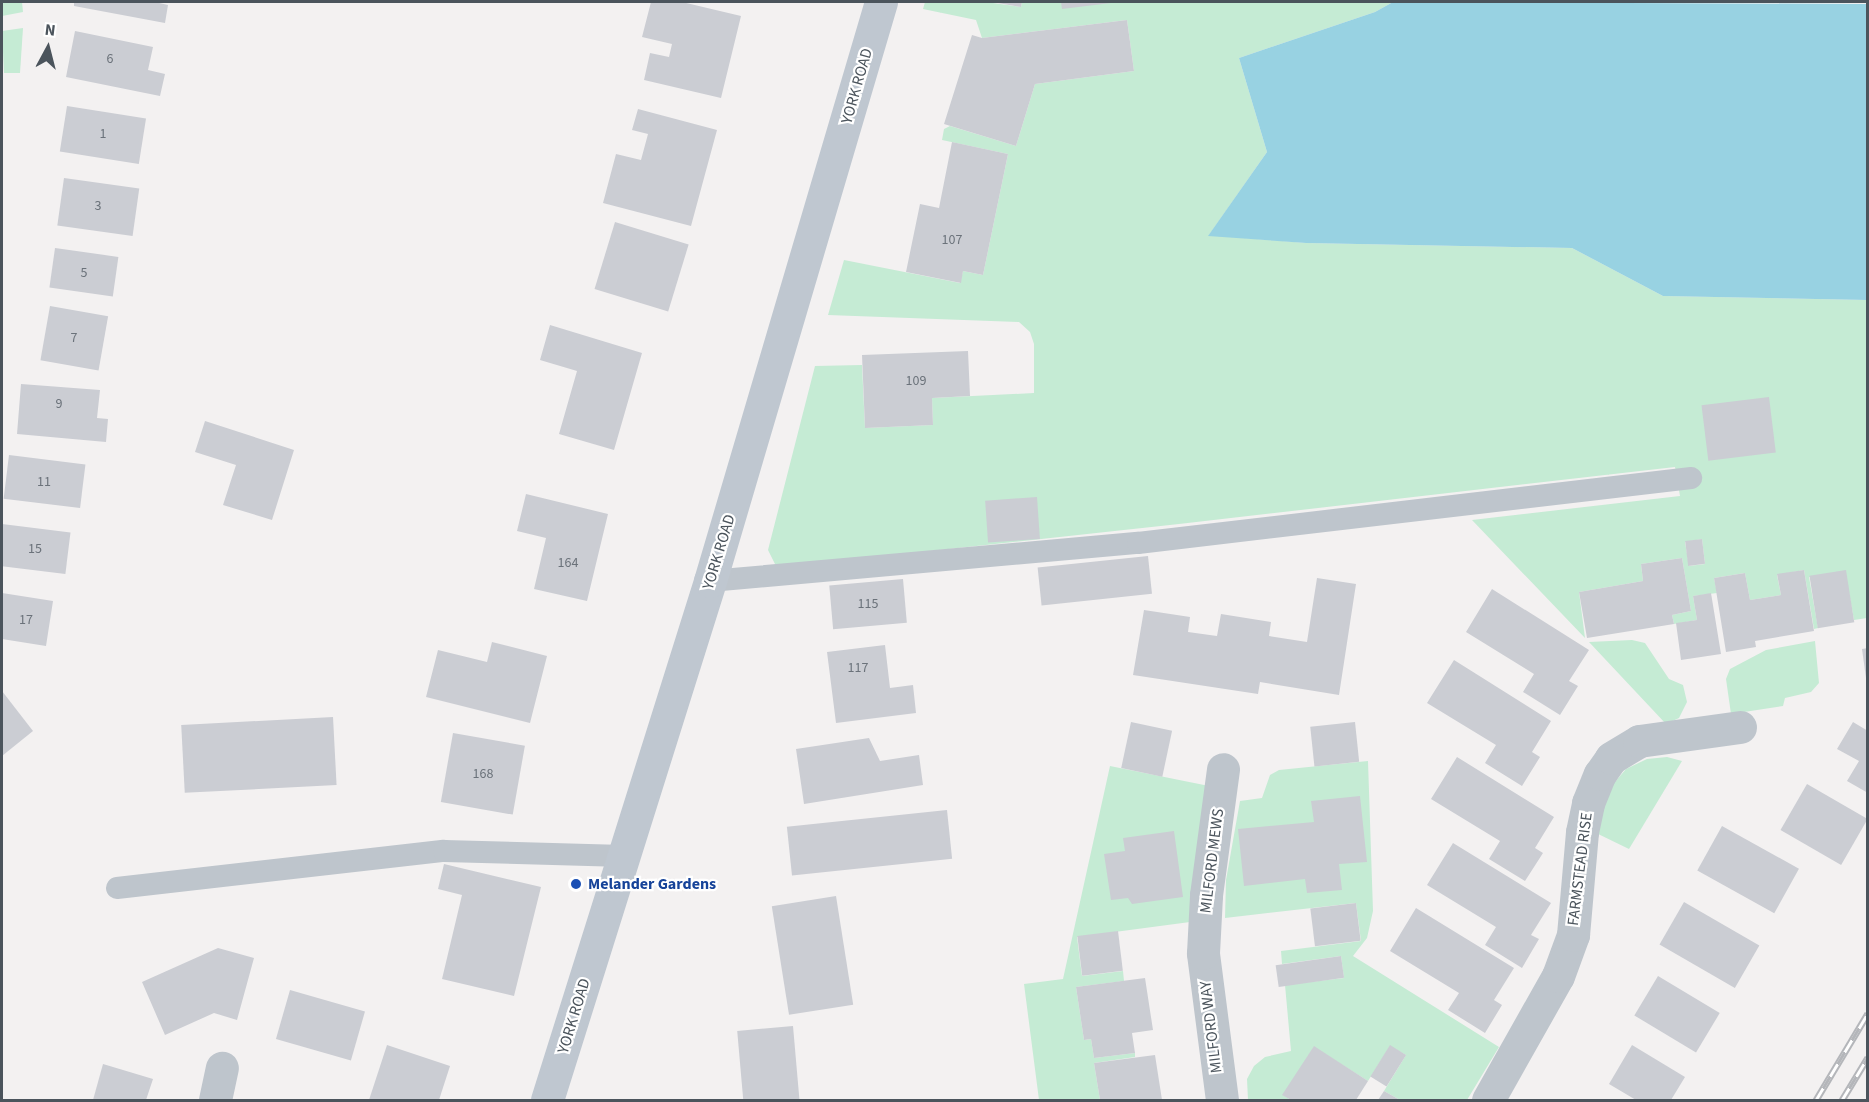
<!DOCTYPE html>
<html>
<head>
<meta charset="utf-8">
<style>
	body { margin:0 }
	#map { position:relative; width:1869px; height:1102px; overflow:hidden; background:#f3f1f1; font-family:"Source Sans 3",sans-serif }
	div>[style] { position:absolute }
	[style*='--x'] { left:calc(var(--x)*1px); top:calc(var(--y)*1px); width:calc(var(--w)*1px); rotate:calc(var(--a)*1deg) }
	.green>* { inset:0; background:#c5ebd4 }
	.water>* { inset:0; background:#98d2e2 }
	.building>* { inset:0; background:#cbcdd3; transform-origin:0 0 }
	.lane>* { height:22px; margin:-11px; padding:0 11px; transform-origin:11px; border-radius:11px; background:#bec5cc }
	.street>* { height:33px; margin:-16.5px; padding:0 16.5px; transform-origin:16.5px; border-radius:16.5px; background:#bec5cc }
	.secondary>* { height:33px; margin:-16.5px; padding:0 16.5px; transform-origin:16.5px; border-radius:16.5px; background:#bfc7d0 }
	.rail>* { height:7px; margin-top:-3.5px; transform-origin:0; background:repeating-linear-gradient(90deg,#fff 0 14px,#b4b6ba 0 28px); box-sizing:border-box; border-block:2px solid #b4b6ba }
	.dots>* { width:16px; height:16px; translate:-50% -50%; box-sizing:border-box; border:3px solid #fff; border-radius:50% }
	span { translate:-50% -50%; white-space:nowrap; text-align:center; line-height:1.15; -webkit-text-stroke:4.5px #fff; paint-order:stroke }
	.number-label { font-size:14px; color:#6b727a }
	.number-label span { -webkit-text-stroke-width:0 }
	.street-label { font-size:16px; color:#4b545c }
	.transit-label { font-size:16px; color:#164399; font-weight:700 }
	.left { translate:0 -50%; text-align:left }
	.frame { position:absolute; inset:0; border:3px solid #4b545c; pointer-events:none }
	.north { position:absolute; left:18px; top:18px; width:60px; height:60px; -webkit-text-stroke:4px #fff; paint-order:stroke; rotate:7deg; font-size:16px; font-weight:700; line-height:24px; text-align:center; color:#4b545c }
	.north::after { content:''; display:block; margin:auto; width:21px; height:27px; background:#4b545c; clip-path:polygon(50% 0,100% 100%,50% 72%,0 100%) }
</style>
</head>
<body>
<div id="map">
	<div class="green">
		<div style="clip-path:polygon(2px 2px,22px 2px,23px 12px,2px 16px)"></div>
		<div style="clip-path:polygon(evenodd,925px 2px,986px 2px,1021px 7px,1022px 2px,1393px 2px,1375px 12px,1239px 58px,1267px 152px,1209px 235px,1306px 243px,1572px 248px,1663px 296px,1867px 300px,1867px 618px,1854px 620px,1845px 571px,1809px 577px,1818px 628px,1814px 629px,1804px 570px,1777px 575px,1781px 595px,1750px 600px,1745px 573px,1714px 578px,1717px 593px,1693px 596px,1697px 620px,1674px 624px,1672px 615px,1691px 611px,1682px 558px,1641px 564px,1643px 581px,1579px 592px,1585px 638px,1472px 520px,1680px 496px,1675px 467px,1179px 524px,782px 567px,775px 564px,768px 550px,815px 366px,862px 365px,865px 428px,933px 425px,932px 398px,1034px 393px,1034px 344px,1030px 332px,1019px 322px,828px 315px,844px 260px,960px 283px,963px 271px,983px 275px,1008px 154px,942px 140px,944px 129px,950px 126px,1016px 146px,1035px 84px,1134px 71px,1127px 20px,982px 38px,976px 20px,923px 9px,925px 2px,1702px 539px,1705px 564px,1689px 566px,1685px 542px,1702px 539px)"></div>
		<div style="clip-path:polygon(23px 28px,20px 73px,4px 73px,2px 31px)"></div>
		<div style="clip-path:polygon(1632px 640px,1645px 643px,1669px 679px,1683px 685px,1687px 702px,1679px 718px,1666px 724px,1589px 642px)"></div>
		<div style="clip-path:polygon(1815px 641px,1819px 683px,1811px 692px,1785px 698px,1783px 706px,1731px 714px,1726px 679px,1730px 669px,1766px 650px)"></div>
		<div style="clip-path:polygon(1667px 757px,1682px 761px,1629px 849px,1594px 832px,1609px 789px,1626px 769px,1647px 759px)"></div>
		<div style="clip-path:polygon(1368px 761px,1373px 911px,1367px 938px,1353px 956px,1499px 1047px,1467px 1100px,1400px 1100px,1384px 1091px,1406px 1055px,1390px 1046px,1368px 1081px,1314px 1047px,1283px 1095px,1291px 1100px,1248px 1100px,1247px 1079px,1254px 1066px,1265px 1057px,1291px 1051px,1285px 985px,1344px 978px,1341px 956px,1282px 964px,1281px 951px,1361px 941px,1356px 903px,1225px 918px,1226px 880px,1240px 801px,1262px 798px,1270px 775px,1279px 770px)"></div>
		<div style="clip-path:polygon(1110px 766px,1209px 786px,1190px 922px,1077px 937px,1082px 976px,1123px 971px,1124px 981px,1076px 987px,1084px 1040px,1091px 1039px,1094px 1058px,1135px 1053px,1135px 1057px,1094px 1063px,1100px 1100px,1039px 1100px,1024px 984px,1063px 979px)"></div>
	</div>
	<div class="water">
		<div style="clip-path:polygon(1393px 2px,1867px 4px,1867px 300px,1663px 296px,1572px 248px,1306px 243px,1208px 236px,1267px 152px,1239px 58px,1375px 12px)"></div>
	</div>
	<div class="building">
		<div style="clip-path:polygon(74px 2px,155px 2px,168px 5px,165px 23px,74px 6px)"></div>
		<div style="clip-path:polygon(651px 2px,682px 2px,741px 16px,721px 98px,644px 80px,650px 53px,669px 57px,672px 44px,642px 37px)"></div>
		<div style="clip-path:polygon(992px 2px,1022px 2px,1021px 7px)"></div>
		<div style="clip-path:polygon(1061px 2px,1111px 2px,1111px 3px,1062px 9px)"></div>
		<div style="clip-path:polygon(1127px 20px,1134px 71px,1035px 84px,1016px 146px,944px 124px,972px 35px,982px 38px)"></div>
		<div style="clip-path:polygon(75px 31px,153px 47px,148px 70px,165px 74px,160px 96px,66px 77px)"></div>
		<div style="left:67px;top:106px;width:80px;height:46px;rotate:9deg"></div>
		<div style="clip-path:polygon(638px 109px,717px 130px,691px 226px,603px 203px,616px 154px,641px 160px,648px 134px,632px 130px)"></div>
		<div style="clip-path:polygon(952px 142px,1008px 154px,983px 275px,963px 271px,961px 283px,906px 272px,920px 204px,939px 208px)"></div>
		<div style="left:64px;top:178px;width:76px;height:48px;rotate:8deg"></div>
		<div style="left:615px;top:222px;width:77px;height:70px;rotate:17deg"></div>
		<div style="left:55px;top:248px;width:64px;height:40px;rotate:8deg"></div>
		<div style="left:50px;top:306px;width:59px;height:55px;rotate:10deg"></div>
		<div style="clip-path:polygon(550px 325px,642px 353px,614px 450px,559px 434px,577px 371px,540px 360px)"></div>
		<div style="clip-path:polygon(968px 351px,970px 396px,932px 398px,933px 425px,865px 428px,862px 355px)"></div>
		<div style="clip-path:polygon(21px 384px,100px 390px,97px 418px,108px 419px,106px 442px,17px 434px)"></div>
		<div style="left:1769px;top:397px;width:56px;height:68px;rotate:83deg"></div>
		<div style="clip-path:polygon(205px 421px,294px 450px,272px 520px,223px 505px,236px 465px,195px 452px)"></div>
		<div style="left:9px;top:455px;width:77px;height:44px;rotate:7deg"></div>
		<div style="clip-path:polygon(526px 494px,608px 514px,587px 601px,534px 589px,546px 538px,517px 531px)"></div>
		<div style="left:1037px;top:497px;width:42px;height:52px;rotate:86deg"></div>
		<div style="left:2px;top:524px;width:69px;height:42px;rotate:7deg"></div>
		<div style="left:1702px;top:539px;width:25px;height:17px;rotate:83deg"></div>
		<div style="left:1148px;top:556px;width:38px;height:111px;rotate:84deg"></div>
		<div style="clip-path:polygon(1682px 558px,1691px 611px,1672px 615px,1674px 624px,1587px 638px,1579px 592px,1643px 581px,1641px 564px)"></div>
		<div style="clip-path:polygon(1804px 570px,1814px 631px,1755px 641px,1756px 647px,1726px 652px,1714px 578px,1745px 573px,1750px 600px,1781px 595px,1777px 574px)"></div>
		<div style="left:1846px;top:570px;width:53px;height:37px;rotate:81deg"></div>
		<div style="clip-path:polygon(1317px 578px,1356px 584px,1339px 695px,1260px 682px,1258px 694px,1133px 675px,1144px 610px,1190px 617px,1188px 632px,1217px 636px,1221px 614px,1271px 622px,1269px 636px,1307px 642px)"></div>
		<div style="left:903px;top:579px;width:44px;height:74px;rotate:85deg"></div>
		<div style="clip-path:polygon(1492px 589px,1589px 650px,1569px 681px,1578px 686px,1560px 715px,1523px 692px,1534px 674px,1466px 632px)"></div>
		<div style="clip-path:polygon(2px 593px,53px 601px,46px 646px,2px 639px)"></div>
		<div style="clip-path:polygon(1711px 593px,1721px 654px,1681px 660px,1676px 623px,1697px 620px,1693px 596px)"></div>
		<div style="clip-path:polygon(492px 642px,547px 656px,530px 723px,426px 697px,438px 650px,487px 662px)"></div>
		<div style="clip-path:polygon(885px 645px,890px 688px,913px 685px,916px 713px,836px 723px,827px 652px)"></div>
		<div style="clip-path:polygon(1868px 648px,1868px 677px,1866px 678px,1862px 649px)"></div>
		<div style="clip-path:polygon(1454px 660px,1551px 721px,1532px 752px,1540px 757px,1522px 786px,1485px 763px,1496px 745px,1427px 703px)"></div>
		<div style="clip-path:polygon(2px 691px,33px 731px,2px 756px)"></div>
		<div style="left:333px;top:717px;width:68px;height:152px;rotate:87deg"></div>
		<div style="left:1131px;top:722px;width:42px;height:47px;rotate:12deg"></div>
		<div style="left:1355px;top:722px;width:40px;height:45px;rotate:84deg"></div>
		<div style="clip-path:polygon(1853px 722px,1868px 731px,1868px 793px,1847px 781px,1859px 761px,1837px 749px)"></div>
		<div style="left:453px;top:733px;width:73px;height:70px;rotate:10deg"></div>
		<div style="clip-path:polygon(869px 738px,880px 761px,919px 755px,923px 785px,804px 804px,796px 749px)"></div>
		<div style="clip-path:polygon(1457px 757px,1554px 817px,1535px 848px,1543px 853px,1525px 881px,1489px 859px,1500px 841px,1431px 799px)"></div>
		<div style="left:1807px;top:784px;width:70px;height:53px;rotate:30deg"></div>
		<div style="clip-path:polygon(1360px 796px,1367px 862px,1339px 864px,1342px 890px,1307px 893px,1305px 879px,1244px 886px,1238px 829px,1314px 822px,1311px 801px)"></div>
		<div style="left:947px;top:810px;width:49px;height:161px;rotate:84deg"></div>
		<div style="left:1722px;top:826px;width:88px;height:51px;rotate:29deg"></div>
		<div style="clip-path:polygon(1174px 831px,1183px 897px,1132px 904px,1128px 898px,1111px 900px,1104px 854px,1125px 851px,1123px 838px)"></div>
		<div style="clip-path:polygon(1453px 843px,1551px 903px,1531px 935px,1539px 939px,1522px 968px,1485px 945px,1496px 927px,1427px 885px)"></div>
		<div style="clip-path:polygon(444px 864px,541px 887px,514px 996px,442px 979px,462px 895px,438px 889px)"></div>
		<div style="left:836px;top:896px;width:110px;height:65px;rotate:81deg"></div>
		<div style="left:1684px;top:902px;width:87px;height:49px;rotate:30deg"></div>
		<div style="left:1356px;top:903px;width:38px;height:46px;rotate:83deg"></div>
		<div style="clip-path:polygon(1416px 908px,1514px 968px,1494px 1000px,1502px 1005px,1485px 1033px,1448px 1010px,1459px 993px,1390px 951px)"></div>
		<div style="left:1118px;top:931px;width:40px;height:41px;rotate:83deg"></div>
		<div style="clip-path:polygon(218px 948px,254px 958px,237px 1020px,214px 1013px,165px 1035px,142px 982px)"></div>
		<div style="left:1341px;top:956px;width:22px;height:66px;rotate:82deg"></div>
		<div style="left:1658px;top:976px;width:72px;height:46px;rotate:31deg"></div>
		<div style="clip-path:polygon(1145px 978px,1153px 1030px,1132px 1033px,1135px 1053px,1094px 1058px,1091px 1039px,1084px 1040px,1076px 987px)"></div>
		<div style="left:290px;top:990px;width:78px;height:51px;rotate:16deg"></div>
		<div style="left:793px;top:1026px;width:74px;height:56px;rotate:85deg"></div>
		<div style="clip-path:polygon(387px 1045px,450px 1066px,439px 1100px,369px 1100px)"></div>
		<div style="left:1390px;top:1045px;width:19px;height:37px;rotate:32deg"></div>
		<div style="clip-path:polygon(1632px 1045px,1685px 1077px,1671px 1100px,1636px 1100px,1609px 1084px)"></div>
		<div style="clip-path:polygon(1314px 1046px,1368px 1081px,1356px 1100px,1291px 1100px,1282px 1095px)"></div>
		<div style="clip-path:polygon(1155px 1055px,1162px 1100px,1100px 1100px,1094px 1063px)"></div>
		<div style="clip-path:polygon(103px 1064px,153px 1079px,146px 1100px,93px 1100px)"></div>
		<div style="clip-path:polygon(1384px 1091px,1400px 1100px,1378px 1100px)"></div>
	</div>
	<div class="lane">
		<div style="--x:710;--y:581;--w:430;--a:-5.1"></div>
		<div style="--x:1138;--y:543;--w:557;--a:-6.7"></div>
		<div style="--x:117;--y:888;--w:329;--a:-6.5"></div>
		<div style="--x:444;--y:851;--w:180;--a:1.6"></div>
	</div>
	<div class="street">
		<div style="--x:215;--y:1100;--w:33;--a:-78"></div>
		<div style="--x:1222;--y:1100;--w:148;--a:-97.4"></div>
		<div style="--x:1203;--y:953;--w:58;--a:-87"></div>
		<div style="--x:1206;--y:895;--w:127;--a:-82.3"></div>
		<div style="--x:1488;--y:1100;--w:142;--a:-60.6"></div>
		<div style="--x:1558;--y:976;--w:44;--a:-69.9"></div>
		<div style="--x:1573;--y:935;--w:103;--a:-85"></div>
		<div style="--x:1582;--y:832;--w:30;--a:-78"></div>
		<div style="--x:1588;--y:803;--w:31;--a:-68"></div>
		<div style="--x:1600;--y:774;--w:19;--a:-55"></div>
		<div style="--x:1611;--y:758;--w:33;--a:-31"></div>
		<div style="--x:1639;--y:741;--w:102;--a:-7.9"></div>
	</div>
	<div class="secondary">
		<div style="--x:547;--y:1100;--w:544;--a:-72.56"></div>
		<div style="--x:710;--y:581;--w:604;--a:-73.55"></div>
	</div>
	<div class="rail">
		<div style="--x:1816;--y:1100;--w:101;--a:-59.1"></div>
		<div style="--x:1842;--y:1100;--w:50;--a:-58.8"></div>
	</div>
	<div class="dots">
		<div style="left:576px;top:884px;background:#1a4fb4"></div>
	</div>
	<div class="number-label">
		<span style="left:110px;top:59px">6</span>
		<span style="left:103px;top:134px">1</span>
		<span style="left:98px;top:206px">3</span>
		<span style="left:952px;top:240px">107</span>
		<span style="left:84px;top:273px">5</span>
		<span style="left:74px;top:338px">7</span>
		<span style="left:916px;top:381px">109</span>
		<span style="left:59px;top:404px">9</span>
		<span style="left:44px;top:482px">11</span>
		<span style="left:35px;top:549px">15</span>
		<span style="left:568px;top:563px">164</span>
		<span style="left:868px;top:604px">115</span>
		<span style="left:26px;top:620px">17</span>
		<span style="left:858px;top:668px">117</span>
		<span style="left:483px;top:774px">168</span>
	</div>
	<div class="street-label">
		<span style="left:857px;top:86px;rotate:-74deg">YORK ROAD</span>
		<span style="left:719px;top:552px;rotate:-73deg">YORK ROAD</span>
		<span style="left:1212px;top:861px;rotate:-83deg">MILFORD MEWS</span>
		<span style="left:1580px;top:869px;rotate:-83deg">FARMSTEAD RISE</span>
		<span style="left:574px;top:1016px;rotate:-73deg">YORK ROAD</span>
		<span style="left:1211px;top:1027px;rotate:-97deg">MILFORD WAY</span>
	</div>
	<div class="transit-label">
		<span class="left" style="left:588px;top:884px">Melander Gardens</span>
	</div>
	<div class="frame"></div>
	<div class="north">N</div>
</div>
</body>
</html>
